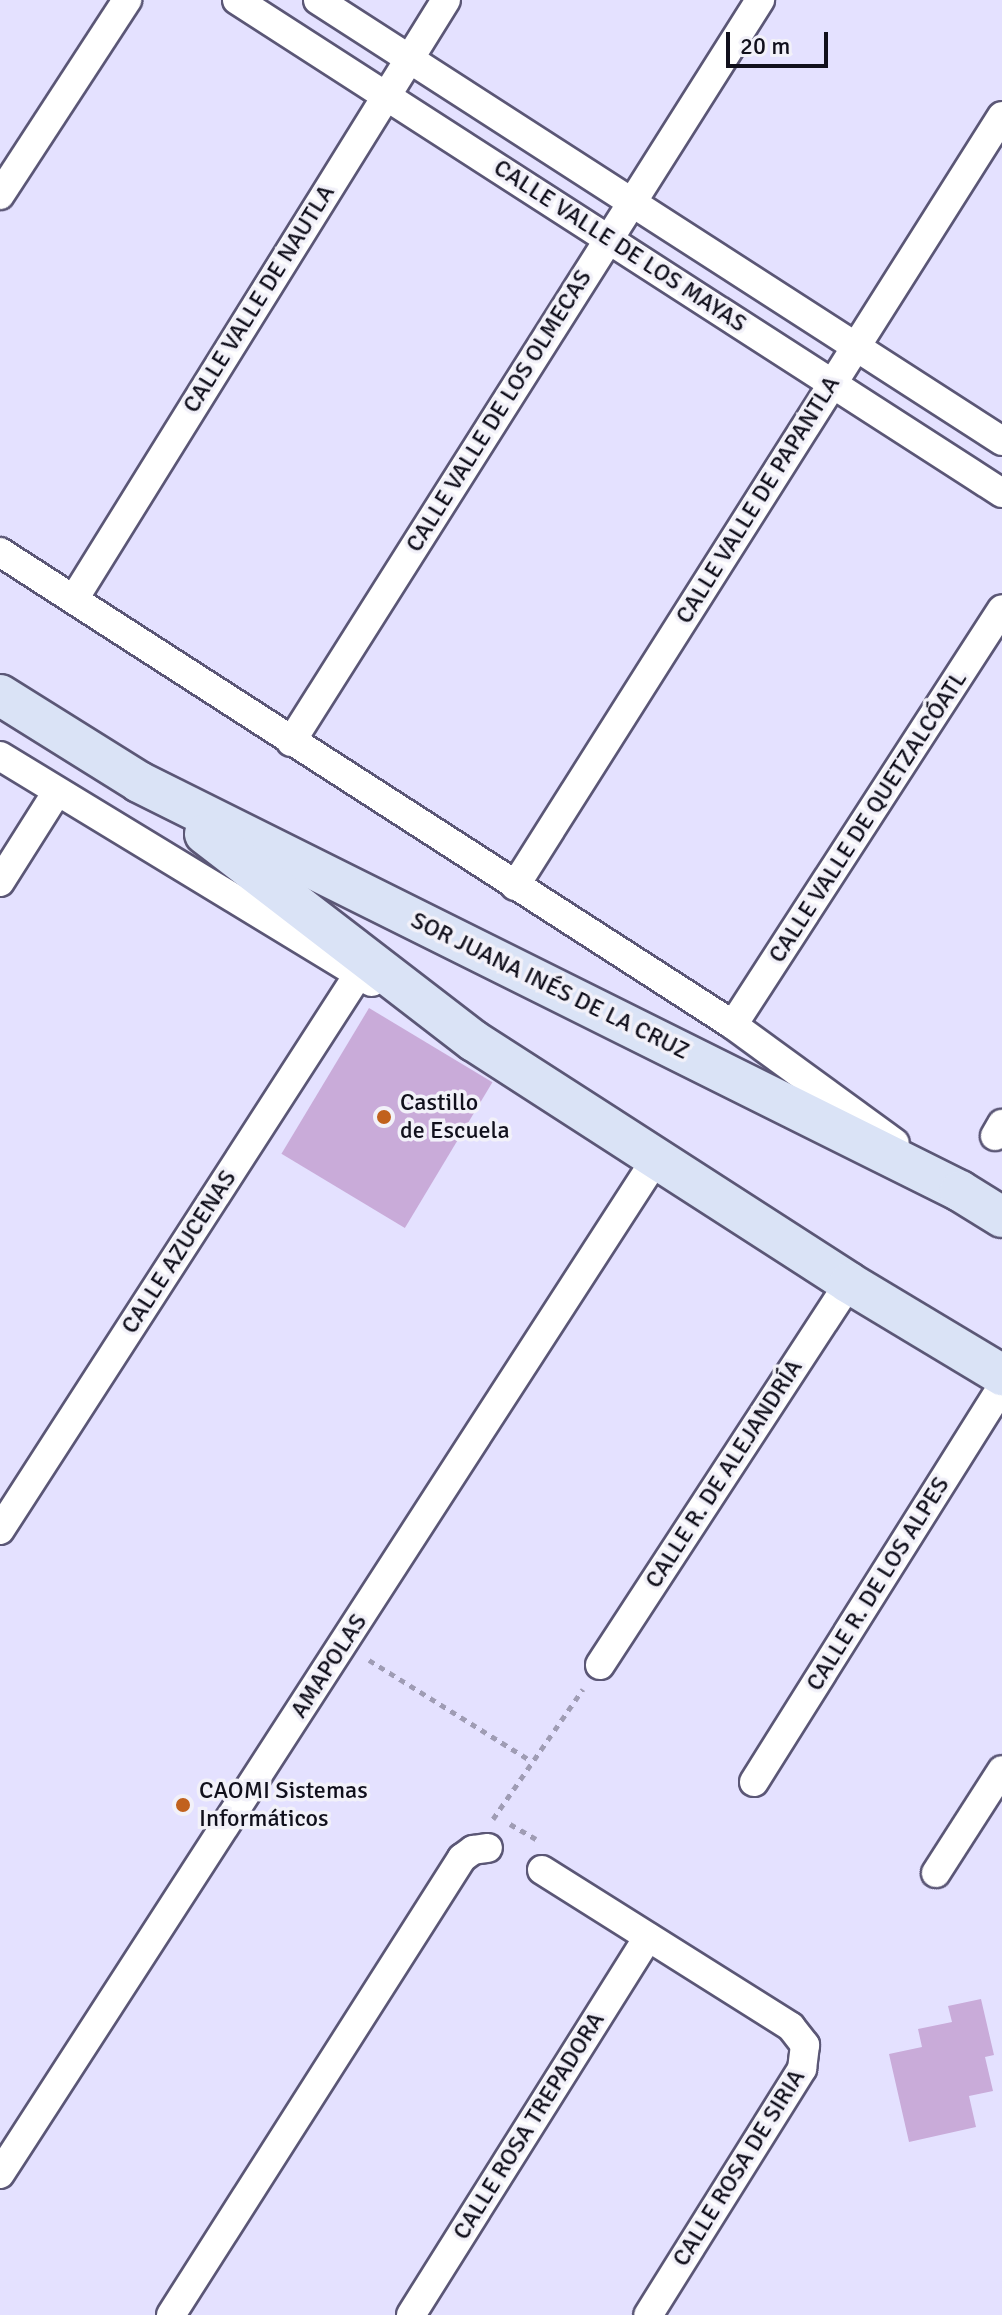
<!DOCTYPE html>
<html>
<head>
<meta charset="utf-8">
<style>
	body { margin:0 }
	#map { position:relative; width:1002px; height:2315px; overflow:hidden; background:#e4e1ff; font-family:Signika,sans-serif }
	div>[style] { position:absolute }
	[style*='--x'] { left:calc(var(--x)*1px); top:calc(var(--y)*1px); width:calc(var(--w)*1px); rotate:calc(var(--a)*1deg) }
	.building>* { inset:0; background:#c9abd9; transform-origin:0 0 }
	.path>* { height:5px; margin-top:-2.5px; transform-origin:0; background:repeating-linear-gradient(90deg,#9f9cb4 0 6px,transparent 0 12px) }
	.roads { filter:drop-shadow(2px 0 #5b5776) drop-shadow(-2px 0 #5b5776) drop-shadow(0 2px #5b5776) drop-shadow(0 -2px #5b5776) }
	.street>* { height:28px; margin:-14px; padding:0 14px; transform-origin:14px; border-radius:14px; background:#fff }
	.secondary>* { height:40px; margin:-20px; padding:0 20px; transform-origin:20px; border-radius:20px; background:#dae3f6 }
	.dots>* { width:22px; height:22px; translate:-50% -50%; box-sizing:border-box; border:4px solid #f2f1f9; border-radius:50% }
	span { translate:-50% -50%; white-space:nowrap; text-align:center; line-height:1.15; -webkit-text-stroke:7px #f2f1f9; paint-order:stroke }
	.street-label { font-size:24px; color:#11101c }
	.poi-label { font-size:24px; color:#11101c }
	.left { translate:0 -50%; text-align:left }
	.scale { position:absolute; left:726px; top:32px; width:102px; height:36px; box-sizing:border-box; border:4px solid #11101c; border-top:0; padding-left:10px; font-size:24px; line-height:28px; white-space:nowrap; color:#11101c; -webkit-text-stroke:6px #f2f1f9; paint-order:stroke }
</style>
</head>
<body>
<div id="map">
	<div class="building">
		<div style="left:369px;top:1008px;width:144px;height:170px;rotate:31deg"></div>
		<div style="clip-path:polygon(981px 1999px,994px 2055px,985px 2057px,993px 2091px,969px 2096px,976px 2127px,909px 2142px,889px 2054px,922px 2047px,918px 2029px,952px 2022px,948px 2006px)"></div>
	</div>
	<div class="path">
		<div style="--x:369;--y:1660;--w:191;--a:31.9"></div>
		<div style="--x:493;--y:1819;--w:158;--a:-55.3"></div>
		<div style="--x:510;--y:1824;--w:30;--a:30"></div>
	</div>
	<div class="roads">
		<div class="street">
			<div style="--x:237;--y:0;--w:910;--a:32.8"></div>
			<div style="--x:318;--y:0;--w:814;--a:32.81"></div>
			<div style="--x:0;--y:195;--w:233;--a:-56.9"></div>
			<div style="--x:0;--y:552;--w:872;--a:32.83"></div>
			<div style="--x:733;--y:1025;--w:200;--a:36.1"></div>
			<div style="--x:74;--y:599;--w:705;--a:-58.16"></div>
			<div style="--x:291;--y:742;--w:878;--a:-57.7"></div>
			<div style="--x:0;--y:756;--w:435;--a:31.3"></div>
			<div style="--x:0;--y:882;--w:107;--a:-57.7"></div>
			<div style="--x:515;--y:886;--w:911;--a:-57.69"></div>
			<div style="--x:733;--y:1025;--w:495;--a:-57.1"></div>
			<div style="--x:995;--y:1136;--w:14;--a:-60"></div>
			<div style="--x:0;--y:1530;--w:660;--a:-57.18"></div>
			<div style="--x:600;--y:1665;--w:456;--a:-56.9"></div>
			<div style="--x:754;--y:1782;--w:467;--a:-57.9"></div>
			<div style="--x:542;--y:1870;--w:294;--a:32.2"></div>
			<div style="--x:791;--y:2027;--w:23;--a:52"></div>
			<div style="--x:805;--y:2045;--w:24;--a:97"></div>
			<div style="--x:802;--y:2069;--w:290;--a:122"></div>
			<div style="--x:936;--y:1873;--w:122;--a:-57.3"></div>
			<div style="--x:0;--y:2174;--w:1209;--a:-57.13"></div>
			<div style="--x:171;--y:2315;--w:542;--a:-57.51"></div>
			<div style="--x:462;--y:1858;--w:14;--a:-36"></div>
			<div style="--x:473;--y:1850;--w:15;--a:-8"></div>
			<div style="--x:411;--y:2315;--w:446;--a:-57.9"></div>
		</div>
		<div class="secondary">
			<div style="--x:0;--y:695;--w:164;--a:32"></div>
			<div style="--x:139;--y:782;--w:917;--a:26.48"></div>
			<div style="--x:960;--y:1191;--w:49;--a:31.8"></div>
			<div style="--x:205;--y:834;--w:339;--a:37.6"></div>
			<div style="--x:474;--y:1041;--w:446;--a:32.8"></div>
			<div style="--x:849;--y:1283;--w:179;--a:31"></div>
		</div>
	</div>
	<div class="dots">
		<div style="left:384px;top:1117px;background:#c1611d"></div>
		<div style="left:183px;top:1805px;background:#c1611d"></div>
	</div>
	<div class="street-label">
		<span style="left:620px;top:246px;rotate:33deg">CALLE VALLE DE LOS MAYAS</span>
		<span style="left:259px;top:299px;rotate:-58deg">CALLE VALLE DE NAUTLA</span>
		<span style="left:499px;top:411px;rotate:-58deg">CALLE VALLE DE LOS OLMECAS</span>
		<span style="left:758px;top:500px;rotate:-58deg">CALLE VALLE DE PAPANTLA</span>
		<span style="left:868px;top:817px;rotate:-57deg">CALLE VALLE DE QUETZALCÓATL</span>
		<span style="left:550px;top:986px;rotate:26deg">SOR JUANA INÉS DE LA CRUZ</span>
		<span style="left:179px;top:1252px;rotate:-57deg">CALLE AZUCENAS</span>
		<span style="left:724px;top:1474px;rotate:-57deg">CALLE R. DE ALEJANDRÍA</span>
		<span style="left:878px;top:1584px;rotate:-58deg">CALLE R. DE LOS ALPES</span>
		<span style="left:329px;top:1666px;rotate:-57deg">AMAPOLAS</span>
		<span style="left:529px;top:2126px;rotate:-58deg">CALLE ROSA TREPADORA</span>
		<span style="left:739px;top:2168px;rotate:-58deg">CALLE ROSA DE SIRIA</span>
	</div>
	<div class="poi-label">
		<span class="left" style="left:400px;top:1117px">Castillo<br>de Escuela</span>
		<span class="left" style="left:199px;top:1805px">CAOMI Sistemas<br>Informáticos</span>
	</div>
	<div class="scale">20 m</div>
</div>
</body>
</html>
